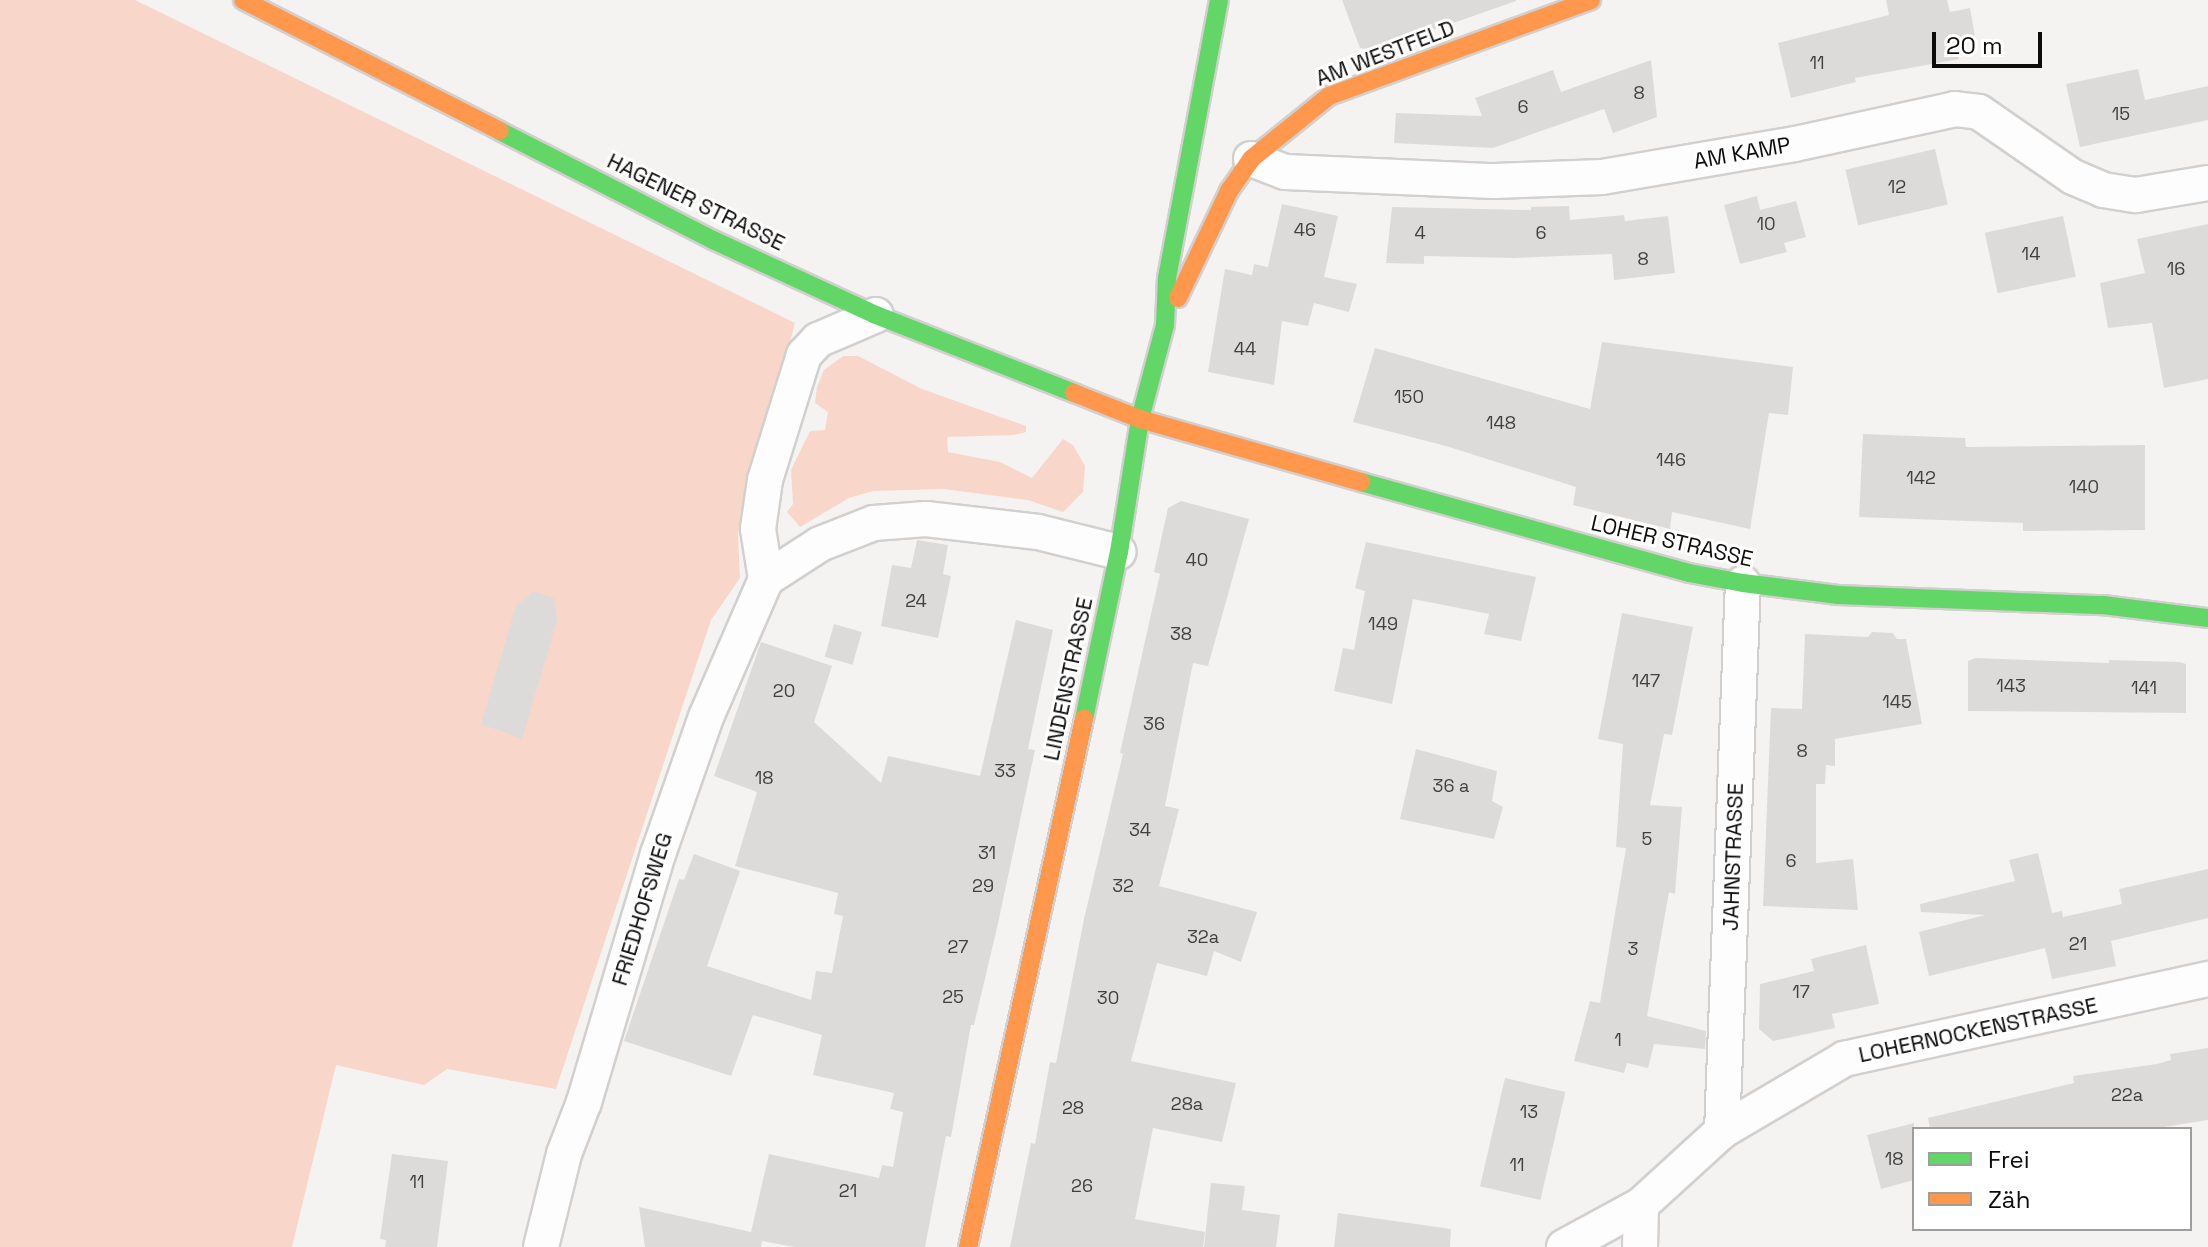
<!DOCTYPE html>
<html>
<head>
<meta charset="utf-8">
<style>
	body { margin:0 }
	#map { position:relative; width:2208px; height:1247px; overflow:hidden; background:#f5f3f1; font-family:"Space Grotesk",sans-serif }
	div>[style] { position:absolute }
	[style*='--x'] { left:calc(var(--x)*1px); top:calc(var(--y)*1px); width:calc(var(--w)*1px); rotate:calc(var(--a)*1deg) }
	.green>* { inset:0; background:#f8d6ca }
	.building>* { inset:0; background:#dddbda; transform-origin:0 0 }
	.roads { filter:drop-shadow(2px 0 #d2d0cf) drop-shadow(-2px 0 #d2d0cf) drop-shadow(0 2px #d2d0cf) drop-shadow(0 -2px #d2d0cf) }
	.street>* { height:34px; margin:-17px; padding:0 17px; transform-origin:17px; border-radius:17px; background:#fefdfd }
	.fast>* { height:18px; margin:-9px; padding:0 9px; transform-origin:9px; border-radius:9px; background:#63d668 }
	.slow>* { height:18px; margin:-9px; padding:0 9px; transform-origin:9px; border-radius:9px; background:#ff974d }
	span { translate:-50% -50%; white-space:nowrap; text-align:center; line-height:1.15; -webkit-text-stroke:6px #fff; paint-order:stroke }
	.number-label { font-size:18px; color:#41403f }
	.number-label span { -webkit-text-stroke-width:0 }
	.street-label { font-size:22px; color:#0d0c0b }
	.legend { position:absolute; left:1912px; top:1127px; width:280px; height:104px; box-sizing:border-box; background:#fff; border:2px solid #9e9e9d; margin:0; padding:10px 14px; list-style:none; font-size:24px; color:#0d0c0b }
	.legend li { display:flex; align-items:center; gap:16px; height:40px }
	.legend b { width:40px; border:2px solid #9e9e9d }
	.scale { position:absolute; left:1932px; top:32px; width:110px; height:36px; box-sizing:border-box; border:4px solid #0d0c0b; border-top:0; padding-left:10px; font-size:24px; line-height:28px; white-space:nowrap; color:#0d0c0b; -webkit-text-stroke:6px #fff; paint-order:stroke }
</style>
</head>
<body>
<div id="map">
	<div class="green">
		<div style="clip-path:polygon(0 0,135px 0,795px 323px,738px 534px,740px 578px,711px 620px,556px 1089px,447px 1069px,424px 1085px,336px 1065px,292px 1247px,0 1247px)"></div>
		<div style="clip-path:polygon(843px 356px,858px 356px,922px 389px,1026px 426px,1026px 432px,1014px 435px,947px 437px,948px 452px,1000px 462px,1032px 478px,1063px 439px,1073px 445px,1085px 466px,1083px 492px,1063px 512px,1028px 500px,943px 489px,873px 491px,849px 498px,800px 527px,787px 512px,793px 504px,791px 470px,810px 431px,825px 430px,828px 412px,815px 403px,817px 387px,824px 370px)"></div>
	</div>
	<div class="building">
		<div style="clip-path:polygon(1342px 0,1516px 0,1516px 1px,1376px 50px,1360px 48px)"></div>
		<div style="clip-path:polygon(1886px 0,1947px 0,1950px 12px,1970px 8px,1975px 37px,1955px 40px,1959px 59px,1855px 78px,1856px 82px,1791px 98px,1778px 43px,1889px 15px)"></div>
		<div style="clip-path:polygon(1651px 60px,1657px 117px,1613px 133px,1604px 109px,1493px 148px,1394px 143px,1396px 113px,1482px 116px,1475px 98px,1553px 70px,1561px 92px)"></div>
		<div style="clip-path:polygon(2138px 69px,2145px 100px,2208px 86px,2208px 120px,2080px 147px,2066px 84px)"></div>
		<div style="left:1935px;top:149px;width:57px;height:92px;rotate:77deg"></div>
		<div style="clip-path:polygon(1757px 196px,1760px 210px,1796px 201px,1806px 237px,1784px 243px,1787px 252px,1740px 264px,1724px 205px)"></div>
		<div style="clip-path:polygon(1282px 204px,1338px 216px,1324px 277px,1357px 284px,1349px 312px,1314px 303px,1308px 326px,1282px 321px,1274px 385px,1208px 372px,1225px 269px,1252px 275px,1254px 264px,1268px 267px)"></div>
		<div style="clip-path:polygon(1569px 206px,1570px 220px,1624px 215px,1625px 221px,1668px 216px,1675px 273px,1614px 280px,1612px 254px,1514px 258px,1424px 256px,1424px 264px,1386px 263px,1392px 207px,1531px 210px,1531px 207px)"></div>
		<div style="left:2063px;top:216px;width:62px;height:80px;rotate:78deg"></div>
		<div style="clip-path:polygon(2208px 224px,2208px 379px,2164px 388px,2152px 323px,2108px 328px,2100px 283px,2145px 273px,2137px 239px)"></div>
		<div style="clip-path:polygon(1602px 342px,1793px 367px,1788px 415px,1769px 413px,1750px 529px,1672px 512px,1670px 529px,1573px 505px,1576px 487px,1446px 446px,1353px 422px,1375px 348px,1590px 409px)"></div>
		<div style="clip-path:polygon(1863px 434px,1965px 438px,1966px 447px,2145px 445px,2145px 530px,2023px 531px,2023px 523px,1859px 517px)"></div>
		<div style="clip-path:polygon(1181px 501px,1249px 519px,1208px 666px,1193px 663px,1165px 806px,1179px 809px,1159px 886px,1257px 912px,1241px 962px,1214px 951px,1207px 976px,1157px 963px,1131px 1061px,1236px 1083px,1222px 1142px,1153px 1128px,1135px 1219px,1205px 1232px,1203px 1247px,1010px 1247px,1031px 1143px,1035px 1144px,1050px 1062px,1056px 1063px,1084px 919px,1123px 754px,1120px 753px,1160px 574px,1154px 572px,1168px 508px)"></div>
		<div style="clip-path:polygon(917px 540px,948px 545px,943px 574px,951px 576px,938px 638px,881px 626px,892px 565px,911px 568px)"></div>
		<div style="clip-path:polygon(1366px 542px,1536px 577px,1521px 641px,1484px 634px,1489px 614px,1413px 599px,1392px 704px,1334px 691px,1343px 648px,1354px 650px,1365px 591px,1355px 588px)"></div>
		<div style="clip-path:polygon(533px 591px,554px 598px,557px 620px,522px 739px,481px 724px,516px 606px)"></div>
		<div style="clip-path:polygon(1622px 613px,1693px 627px,1672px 735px,1664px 734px,1650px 805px,1682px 807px,1675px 894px,1669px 892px,1647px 1016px,1706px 1031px,1705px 1049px,1654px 1044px,1648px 1068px,1627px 1063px,1624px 1073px,1574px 1061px,1590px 1001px,1600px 1003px,1626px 848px,1616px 847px,1623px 744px,1598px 739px)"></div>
		<div style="clip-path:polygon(1016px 620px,1053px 630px,1028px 749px,1035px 750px,997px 928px,974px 1025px,971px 1025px,951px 1137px,946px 1136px,925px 1247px,795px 1247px,762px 1241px,761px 1247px,645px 1247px,639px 1207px,751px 1232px,769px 1154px,879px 1178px,882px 1165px,893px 1167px,903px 1112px,890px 1109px,894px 1093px,813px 1075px,822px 1035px,753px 1015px,731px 1076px,624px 1041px,679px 879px,684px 880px,694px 854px,740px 871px,707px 966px,811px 1000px,816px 971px,832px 973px,843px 916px,834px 914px,838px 893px,735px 866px,757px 792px,714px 776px,761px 642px,832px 666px,814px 722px,881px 783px,888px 756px,980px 776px)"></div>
		<div style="left:834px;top:624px;width:29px;height:34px;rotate:16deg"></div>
		<div style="clip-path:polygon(1872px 632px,1893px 633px,1897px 639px,1906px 639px,1922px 724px,1835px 739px,1835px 766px,1826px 765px,1825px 784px,1816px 784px,1816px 863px,1853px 859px,1858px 910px,1763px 906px,1771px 708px,1802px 709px,1805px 634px,1868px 637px)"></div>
		<div style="clip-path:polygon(1975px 658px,2109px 663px,2109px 660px,2179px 662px,2186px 664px,2186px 713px,1968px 711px,1968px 661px)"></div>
		<div style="clip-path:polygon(1416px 749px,1497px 771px,1492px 801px,1503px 807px,1494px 839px,1400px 819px)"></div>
		<div style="clip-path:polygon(2038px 853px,2052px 913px,2062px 911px,2063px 917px,2122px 904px,2119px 889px,2208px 869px,2208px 918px,2111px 941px,2116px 966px,2052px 979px,2045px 948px,1929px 976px,1919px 932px,1985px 915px,1921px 912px,1920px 904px,2015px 881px,2009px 860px)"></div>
		<div style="clip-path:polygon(1866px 945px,1879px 1004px,1832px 1014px,1835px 1028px,1773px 1041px,1759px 1029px,1760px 984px,1814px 971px,1811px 959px)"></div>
		<div style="clip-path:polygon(2208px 1048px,2208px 1120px,2151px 1129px,1930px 1129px,1928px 1118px,2074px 1083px,2073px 1076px,2157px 1064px,2171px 1060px,2170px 1054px)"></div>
		<div style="left:1505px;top:1078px;width:62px;height:111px;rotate:13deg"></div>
		<div style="clip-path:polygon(1914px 1123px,1914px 1180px,1881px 1189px,1867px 1135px)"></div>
		<div style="clip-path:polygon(392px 1154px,448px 1161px,437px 1247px,385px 1247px,386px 1240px,380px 1239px)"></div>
		<div style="clip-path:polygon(1211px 1183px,1245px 1186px,1242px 1210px,1280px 1215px,1276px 1247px,1204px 1247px)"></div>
		<div style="clip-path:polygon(1338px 1213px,1451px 1229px,1450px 1247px,1334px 1247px)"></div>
	</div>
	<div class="roads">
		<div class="street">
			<div style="--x:1251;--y:159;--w:36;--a:21"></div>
			<div style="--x:1285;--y:172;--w:209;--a:2.5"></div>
			<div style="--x:1494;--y:181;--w:108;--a:-2.1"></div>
			<div style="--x:1602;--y:177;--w:196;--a:-9.7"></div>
			<div style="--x:1795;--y:144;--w:164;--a:-12.3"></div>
			<div style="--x:1955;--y:109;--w:24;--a:7"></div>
			<div style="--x:1979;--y:112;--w:114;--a:34.7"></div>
			<div style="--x:2073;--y:177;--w:33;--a:23"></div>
			<div style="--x:2103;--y:190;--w:33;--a:9"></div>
			<div style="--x:2136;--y:195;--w:73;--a:-9.5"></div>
			<div style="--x:766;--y:579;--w:64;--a:-32.9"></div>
			<div style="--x:820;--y:544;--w:58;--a:-21.3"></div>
			<div style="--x:874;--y:523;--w:52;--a:-4.4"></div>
			<div style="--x:926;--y:519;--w:113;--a:6.6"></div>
			<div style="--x:1038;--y:532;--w:83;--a:13.9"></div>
			<div style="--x:1722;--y:1131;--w:548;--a:-87.81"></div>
			<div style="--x:541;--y:1247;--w:96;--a:-76.1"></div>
			<div style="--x:564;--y:1154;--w:56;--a:-69"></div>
			<div style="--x:584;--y:1102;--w:259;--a:-73.4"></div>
			<div style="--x:658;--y:854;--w:145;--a:-70.7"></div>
			<div style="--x:706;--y:717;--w:150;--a:-66.5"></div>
			<div style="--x:766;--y:579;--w:51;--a:-99.1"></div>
			<div style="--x:758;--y:529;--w:49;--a:-81.9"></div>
			<div style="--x:765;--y:480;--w:131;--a:-72.7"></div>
			<div style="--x:804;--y:355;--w:21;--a:-47"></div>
			<div style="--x:818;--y:340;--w:63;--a:-23.3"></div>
			<div style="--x:1564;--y:1247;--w:88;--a:-28.6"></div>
			<div style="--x:1641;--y:1205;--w:110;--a:-42.4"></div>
			<div style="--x:1722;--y:1131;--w:142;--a:-30.5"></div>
			<div style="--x:1844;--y:1059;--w:373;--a:-12.4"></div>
			<div style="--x:1640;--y:1247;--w:42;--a:-88.6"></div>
		</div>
		<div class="fast">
			<div style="--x:500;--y:131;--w:239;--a:27.1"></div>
			<div style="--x:713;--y:240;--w:179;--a:24.7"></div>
			<div style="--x:876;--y:315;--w:213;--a:21.5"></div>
			<div style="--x:1361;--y:482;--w:340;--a:15.5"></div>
			<div style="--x:1689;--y:573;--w:55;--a:10.5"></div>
			<div style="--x:1743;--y:583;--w:96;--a:7.2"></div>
			<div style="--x:1838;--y:595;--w:265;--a:2.2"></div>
			<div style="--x:2103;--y:605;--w:106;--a:7.1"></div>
			<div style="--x:1084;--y:719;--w:171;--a:-78.2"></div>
			<div style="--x:1119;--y:552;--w:135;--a:-81"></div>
			<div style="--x:1140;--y:419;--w:97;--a:-75.1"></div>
			<div style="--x:1165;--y:325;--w:47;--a:-87.6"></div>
			<div style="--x:1167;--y:278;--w:283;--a:-79.4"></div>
		</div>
		<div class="slow">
			<div style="--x:243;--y:0;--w:288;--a:27"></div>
			<div style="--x:1178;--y:298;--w:119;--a:-64.5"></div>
			<div style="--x:1229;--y:191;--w:39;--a:-55"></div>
			<div style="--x:1251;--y:159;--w:100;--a:-38.9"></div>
			<div style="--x:1329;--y:96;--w:279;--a:-20.1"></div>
			<div style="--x:1074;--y:393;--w:71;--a:21.5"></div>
			<div style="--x:1140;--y:419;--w:230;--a:15.9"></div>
			<div style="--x:968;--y:1247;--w:541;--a:-77.61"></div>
		</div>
	</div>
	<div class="number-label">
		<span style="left:1817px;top:63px">11</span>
		<span style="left:1639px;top:93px">8</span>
		<span style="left:1523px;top:107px">6</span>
		<span style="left:2121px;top:114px">15</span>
		<span style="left:1897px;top:187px">12</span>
		<span style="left:1766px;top:224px">10</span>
		<span style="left:1305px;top:230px">46</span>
		<span style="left:1420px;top:233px">4</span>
		<span style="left:1541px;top:233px">6</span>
		<span style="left:2031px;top:254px">14</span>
		<span style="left:1643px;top:259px">8</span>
		<span style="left:2176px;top:269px">16</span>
		<span style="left:1245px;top:349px">44</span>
		<span style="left:1409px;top:397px">150</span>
		<span style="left:1501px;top:423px">148</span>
		<span style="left:1671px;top:460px">146</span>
		<span style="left:1921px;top:478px">142</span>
		<span style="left:2084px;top:487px">140</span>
		<span style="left:1197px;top:560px">40</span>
		<span style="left:916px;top:601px">24</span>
		<span style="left:1383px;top:624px">149</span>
		<span style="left:1181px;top:634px">38</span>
		<span style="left:1646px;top:681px">147</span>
		<span style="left:2011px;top:686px">143</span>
		<span style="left:2144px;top:688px">141</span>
		<span style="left:784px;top:691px">20</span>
		<span style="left:1897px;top:702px">145</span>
		<span style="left:1154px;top:724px">36</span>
		<span style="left:1802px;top:751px">8</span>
		<span style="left:1005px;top:771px">33</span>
		<span style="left:764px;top:778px">18</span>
		<span style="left:1451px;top:786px">36 a</span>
		<span style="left:1140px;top:830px">34</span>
		<span style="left:1647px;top:839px">5</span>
		<span style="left:987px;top:853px">31</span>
		<span style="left:1791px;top:861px">6</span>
		<span style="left:983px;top:886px">29</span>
		<span style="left:1123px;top:886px">32</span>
		<span style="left:1203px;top:937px">32a</span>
		<span style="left:2078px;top:944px">21</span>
		<span style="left:958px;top:947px">27</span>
		<span style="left:1633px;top:949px">3</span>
		<span style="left:1801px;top:992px">17</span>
		<span style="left:953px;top:997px">25</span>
		<span style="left:1108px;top:998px">30</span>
		<span style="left:1618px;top:1040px">1</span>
		<span style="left:2127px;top:1095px">22a</span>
		<span style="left:1187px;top:1104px">28a</span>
		<span style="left:1073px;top:1108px">28</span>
		<span style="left:1529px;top:1112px">13</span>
		<span style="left:1894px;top:1159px">18</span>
		<span style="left:1517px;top:1165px">11</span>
		<span style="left:417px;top:1182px">11</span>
		<span style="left:1082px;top:1186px">26</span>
		<span style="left:848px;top:1191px">21</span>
	</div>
	<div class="street-label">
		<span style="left:1385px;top:53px;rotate:-21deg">AM WESTFELD</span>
		<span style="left:1742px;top:153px;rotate:-10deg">AM KAMP</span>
		<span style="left:696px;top:202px;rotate:26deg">HAGENER STRASSE</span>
		<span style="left:1672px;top:541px;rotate:13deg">LOHER STRASSE</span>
		<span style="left:1068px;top:679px;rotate:-78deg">LINDENSTRASSE</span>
		<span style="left:1733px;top:857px;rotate:-88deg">JAHNSTRASSE</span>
		<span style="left:642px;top:909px;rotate:-73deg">FRIEDHOFSWEG</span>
		<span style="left:1978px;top:1030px;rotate:-12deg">LOHERNOCKENSTRASSE</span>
	</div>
	<ul class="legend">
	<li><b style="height:10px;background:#63d668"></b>Frei</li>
	<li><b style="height:10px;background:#ff974d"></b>Zäh</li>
	</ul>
	<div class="scale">20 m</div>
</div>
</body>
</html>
